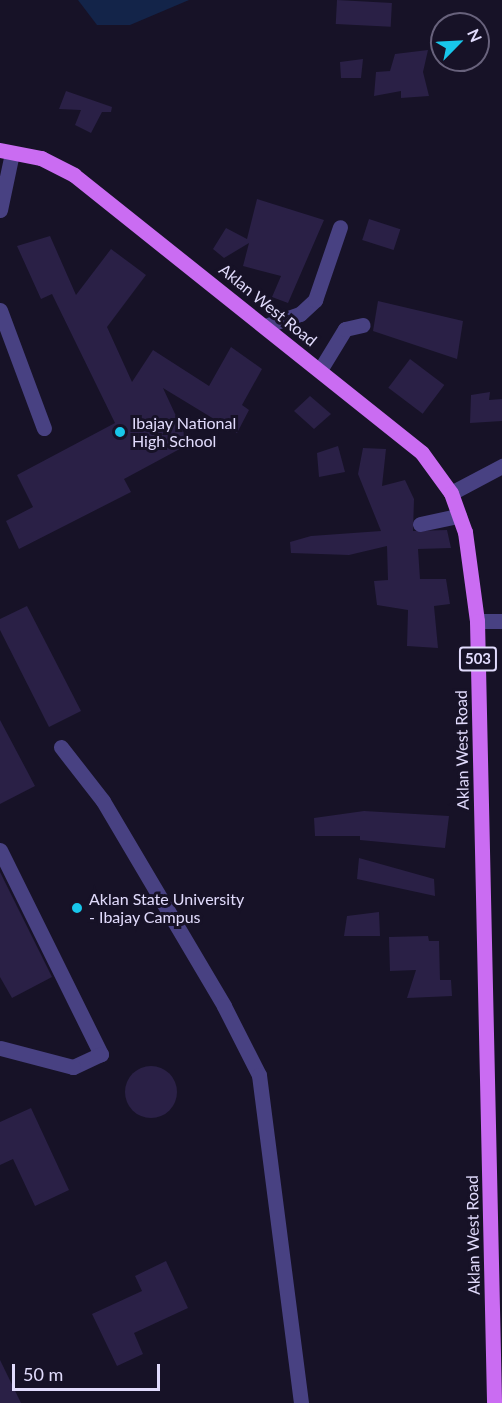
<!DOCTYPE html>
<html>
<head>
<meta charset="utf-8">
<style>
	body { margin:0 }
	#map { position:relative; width:502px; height:1403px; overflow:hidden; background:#171227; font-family:Lato,sans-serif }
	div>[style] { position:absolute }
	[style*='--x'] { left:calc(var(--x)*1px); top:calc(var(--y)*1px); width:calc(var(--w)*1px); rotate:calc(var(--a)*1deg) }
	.water>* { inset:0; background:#132449 }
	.building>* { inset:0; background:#2a2046; transform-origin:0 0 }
	.round { border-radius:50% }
	.minor>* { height:15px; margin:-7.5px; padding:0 7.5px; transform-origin:7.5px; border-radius:7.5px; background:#484182 }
	.major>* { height:15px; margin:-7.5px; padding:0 7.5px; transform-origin:7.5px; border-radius:7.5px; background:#ca6cf2 }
	.dots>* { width:16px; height:16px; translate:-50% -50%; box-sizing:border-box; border:3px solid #171227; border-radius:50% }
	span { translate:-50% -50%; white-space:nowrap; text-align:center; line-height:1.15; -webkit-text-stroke:6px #171227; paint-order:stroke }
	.shield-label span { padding:2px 4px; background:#171227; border:2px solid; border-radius:4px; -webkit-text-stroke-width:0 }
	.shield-label { font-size:15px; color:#e1dbfc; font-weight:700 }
	.street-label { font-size:16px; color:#e1dbfc }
	.poi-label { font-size:16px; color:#e1dbfc }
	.left { translate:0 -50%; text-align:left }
	.north { position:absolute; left:430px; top:12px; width:60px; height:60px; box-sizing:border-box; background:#171227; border:2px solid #68627c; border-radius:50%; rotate:66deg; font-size:16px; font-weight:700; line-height:24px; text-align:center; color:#e1dbfc }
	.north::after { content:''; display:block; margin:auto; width:21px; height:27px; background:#18c7eb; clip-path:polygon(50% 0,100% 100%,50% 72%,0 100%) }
	.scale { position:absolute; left:12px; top:1364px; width:148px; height:27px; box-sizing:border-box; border:3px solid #e1dbfc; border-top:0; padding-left:8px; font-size:18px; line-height:21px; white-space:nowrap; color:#e1dbfc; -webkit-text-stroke:4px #171227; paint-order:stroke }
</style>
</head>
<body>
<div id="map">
	<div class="water">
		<div style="clip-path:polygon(78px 0,189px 0,130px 25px,97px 25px)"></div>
	</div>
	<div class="building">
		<div style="left:337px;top:0;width:55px;height:24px;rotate:3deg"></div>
		<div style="clip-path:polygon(428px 50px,423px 72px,429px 96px,401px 98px,401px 91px,374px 96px,376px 72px,390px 71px,395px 54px)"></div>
		<div style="clip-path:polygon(363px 59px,361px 78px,341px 78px,340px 62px)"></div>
		<div style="clip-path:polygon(66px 91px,112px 107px,111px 112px,102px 112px,91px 133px,75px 125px,81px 110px,59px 109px)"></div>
		<div style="clip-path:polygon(257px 199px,324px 220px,288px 303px,272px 297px,281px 276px,243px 266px,249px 243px,224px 258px,213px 249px,226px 228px,247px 239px)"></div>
		<div style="left:369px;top:219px;width:33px;height:22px;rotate:18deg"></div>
		<div style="clip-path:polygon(50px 236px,76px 295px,111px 249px,146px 275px,107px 327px,132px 382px,153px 350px,209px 386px,231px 347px,262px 369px,242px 405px,249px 410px,237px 433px,163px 388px,189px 444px,124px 479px,131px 492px,19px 549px,6px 521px,33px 507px,17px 475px,115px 423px,52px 294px,41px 299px,17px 246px)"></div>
		<div style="clip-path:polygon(378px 301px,463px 321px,457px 359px,373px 331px)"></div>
		<div style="left:410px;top:359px;width:43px;height:36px;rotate:37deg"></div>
		<div style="clip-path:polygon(490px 392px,489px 400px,502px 399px,502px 421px,470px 423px,471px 395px)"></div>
		<div style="clip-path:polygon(310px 396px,331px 414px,314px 429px,294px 411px)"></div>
		<div style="clip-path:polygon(338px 446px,345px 472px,319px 477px,317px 453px)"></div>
		<div style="clip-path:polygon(363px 448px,386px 449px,382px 486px,405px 480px,414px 499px,413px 531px,447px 530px,451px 548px,418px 549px,420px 579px,446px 579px,450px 604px,434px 606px,438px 648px,407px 646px,408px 610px,377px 605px,374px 581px,388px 580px,387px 546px,349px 555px,291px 553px,290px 542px,311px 536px,381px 531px,358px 474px)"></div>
		<div style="clip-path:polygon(27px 606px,81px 711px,49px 727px,0 630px,0 619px)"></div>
		<div style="clip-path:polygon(0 720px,35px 786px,0 804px)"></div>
		<div style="clip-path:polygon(364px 811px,449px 816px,445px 848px,360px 840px,360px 836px,315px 836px,314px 818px)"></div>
		<div style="clip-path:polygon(359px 858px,434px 879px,435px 896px,357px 879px)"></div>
		<div style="clip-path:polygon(0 872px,52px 977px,12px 998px,0 977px)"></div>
		<div style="clip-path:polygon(379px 912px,380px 936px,344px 936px,347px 916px)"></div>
		<div style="clip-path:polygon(428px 936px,429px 941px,439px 941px,440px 980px,451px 980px,452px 996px,407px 998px,416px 970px,390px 971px,389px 937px)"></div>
		<div class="round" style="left:125px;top:1066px;width:52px;height:52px"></div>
		<div style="clip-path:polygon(31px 1108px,69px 1190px,35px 1206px,13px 1159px,0 1165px,0 1122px)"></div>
		<div style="clip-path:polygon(166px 1261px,188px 1308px,134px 1333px,143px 1354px,117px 1366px,92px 1314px,142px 1291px,135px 1276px)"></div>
		<div style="clip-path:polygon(0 1360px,21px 1403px,0 1403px)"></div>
	</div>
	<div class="minor">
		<div style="--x:0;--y:210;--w:58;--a:-78.1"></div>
		<div style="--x:0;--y:310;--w:126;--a:69.6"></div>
		<div style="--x:265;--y:326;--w:37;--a:-19"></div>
		<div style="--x:300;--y:314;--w:21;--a:-43"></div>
		<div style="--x:315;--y:300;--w:77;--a:-71.1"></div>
		<div style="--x:320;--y:370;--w:48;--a:-58.6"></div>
		<div style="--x:345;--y:329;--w:18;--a:-13"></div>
		<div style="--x:451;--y:493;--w:58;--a:-27.9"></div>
		<div style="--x:420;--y:524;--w:40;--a:-12"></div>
		<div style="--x:477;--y:621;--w:25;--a:0"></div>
		<div style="--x:61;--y:747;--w:68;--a:52.1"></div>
		<div style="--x:103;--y:801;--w:238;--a:59.4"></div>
		<div style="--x:224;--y:1006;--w:77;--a:63.1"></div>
		<div style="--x:259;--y:1075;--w:331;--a:82.7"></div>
		<div style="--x:0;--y:850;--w:228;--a:63.7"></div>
		<div style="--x:101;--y:1054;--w:31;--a:155"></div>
		<div style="--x:73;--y:1067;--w:75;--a:-165.4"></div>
	</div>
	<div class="major">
		<div style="--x:0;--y:150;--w:42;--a:11"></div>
		<div style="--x:41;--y:158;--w:37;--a:27"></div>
		<div style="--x:74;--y:175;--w:445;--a:38.6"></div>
		<div style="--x:422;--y:453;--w:49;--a:54.1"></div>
		<div style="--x:451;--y:493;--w:41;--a:70.3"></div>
		<div style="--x:465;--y:532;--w:90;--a:82.3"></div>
		<div style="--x:477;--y:621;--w:782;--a:88.75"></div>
	</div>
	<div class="dots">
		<div style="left:120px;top:432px;background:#18c7eb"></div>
		<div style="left:77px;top:908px;background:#18c7eb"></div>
	</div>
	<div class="shield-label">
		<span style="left:478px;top:659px">503</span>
	</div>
	<div class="street-label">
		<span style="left:268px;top:305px;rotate:39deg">Aklan West Road</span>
		<span style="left:462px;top:750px;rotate:-91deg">Aklan West Road</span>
		<span style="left:473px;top:1235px;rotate:-91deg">Aklan West Road</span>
	</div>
	<div class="poi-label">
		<span class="left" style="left:132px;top:432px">Ibajay National<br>High School</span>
		<span class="left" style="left:89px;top:908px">Aklan State University<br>- Ibajay Campus</span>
	</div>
	<div class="north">N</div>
	<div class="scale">50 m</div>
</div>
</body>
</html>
